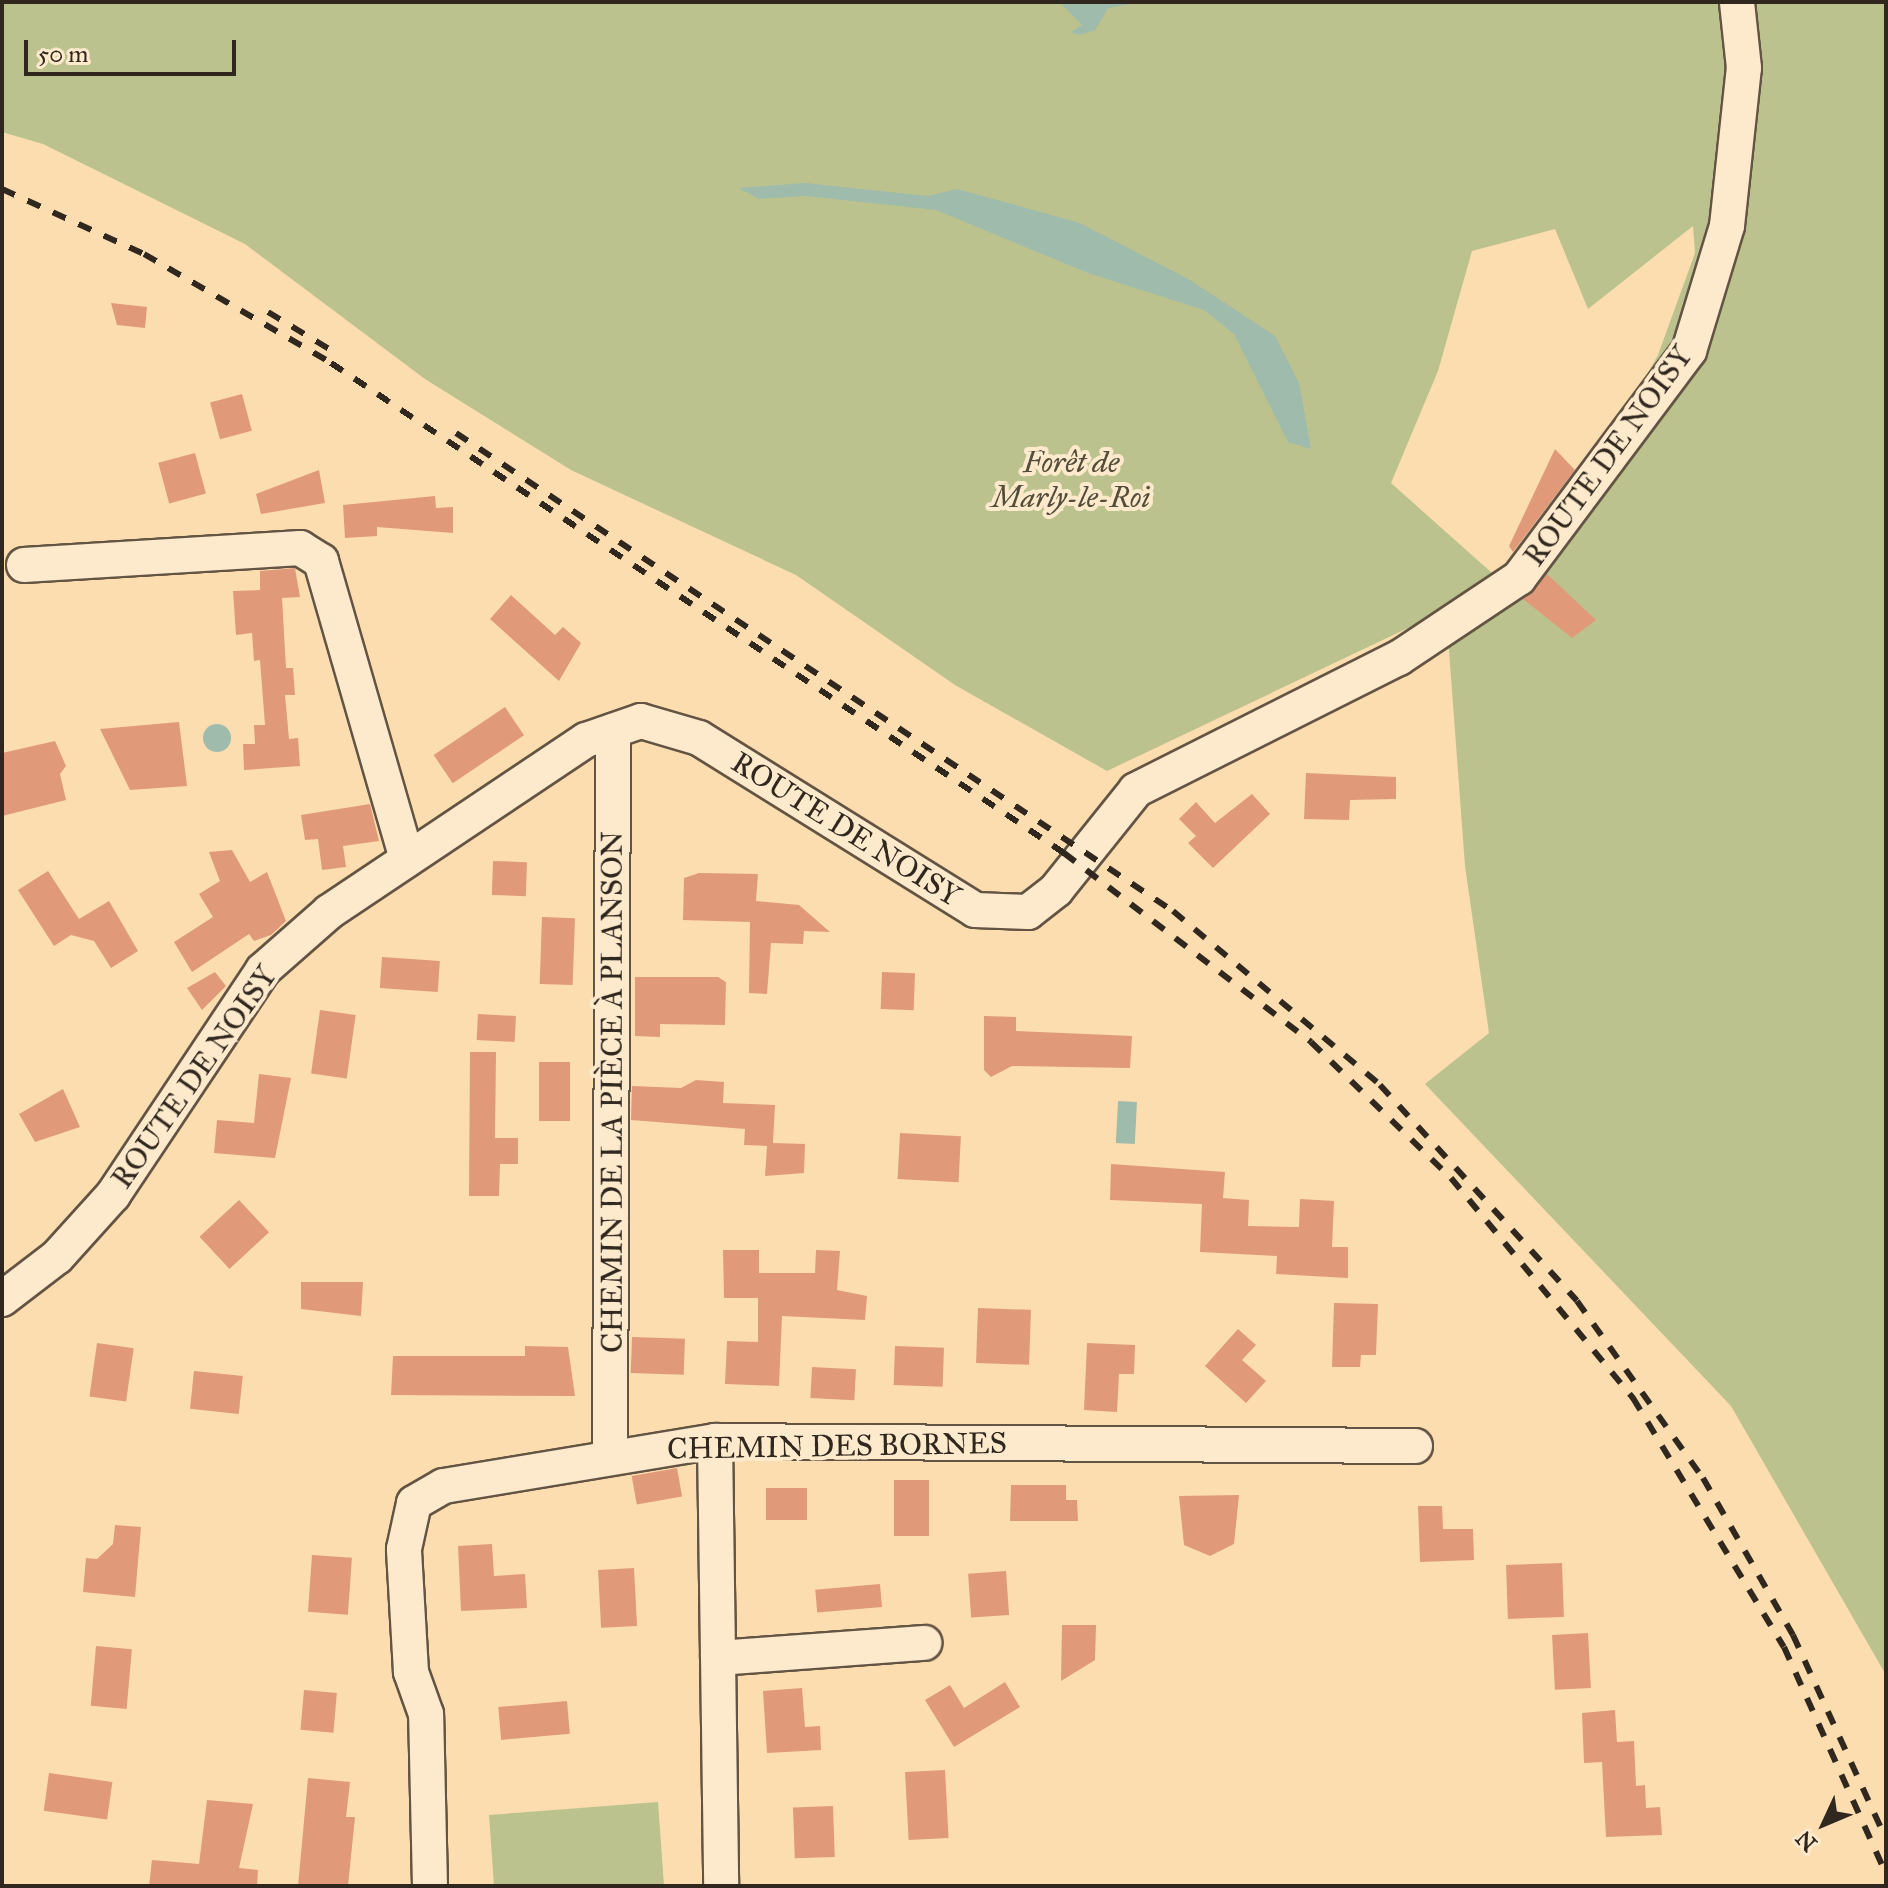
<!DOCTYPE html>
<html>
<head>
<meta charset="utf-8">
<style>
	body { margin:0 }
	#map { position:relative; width:1888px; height:1888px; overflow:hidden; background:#fcddaf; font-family:"IM FELL Great Primer",serif }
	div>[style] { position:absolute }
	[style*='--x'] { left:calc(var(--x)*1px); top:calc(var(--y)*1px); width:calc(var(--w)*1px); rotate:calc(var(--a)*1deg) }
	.green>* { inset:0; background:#bbc28e }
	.water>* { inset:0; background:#9fbbac; transform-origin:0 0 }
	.round { border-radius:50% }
	.building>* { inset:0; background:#e09a7a; transform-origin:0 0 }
	.roads { filter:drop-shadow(2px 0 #635443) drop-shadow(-2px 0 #635443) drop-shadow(0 2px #635443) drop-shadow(0 -2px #635443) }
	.minor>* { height:34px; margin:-17px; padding:0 17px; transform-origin:17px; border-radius:17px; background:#fde9cb }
	.rail>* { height:6px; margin-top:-3px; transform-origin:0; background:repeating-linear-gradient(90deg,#30271f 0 14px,transparent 0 28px) }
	span { translate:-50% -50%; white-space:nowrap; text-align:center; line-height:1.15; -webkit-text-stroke:8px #fde9cb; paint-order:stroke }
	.street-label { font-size:30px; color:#30271f }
	.park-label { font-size:30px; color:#534e3b; font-style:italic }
	.frame { position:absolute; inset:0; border:4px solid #30271f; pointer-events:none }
	.north { position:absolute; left:1784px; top:1784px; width:80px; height:80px; -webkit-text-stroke:6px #fde9cb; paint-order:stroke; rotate:226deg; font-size:22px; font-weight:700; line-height:32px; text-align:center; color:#30271f }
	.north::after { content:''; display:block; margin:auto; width:28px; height:36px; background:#30271f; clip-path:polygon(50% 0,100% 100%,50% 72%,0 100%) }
	.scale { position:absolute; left:24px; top:40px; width:212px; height:36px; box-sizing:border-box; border:4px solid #30271f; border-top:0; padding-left:10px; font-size:24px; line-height:28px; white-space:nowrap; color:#30271f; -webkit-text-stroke:6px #fde9cb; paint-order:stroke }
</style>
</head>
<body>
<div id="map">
	<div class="green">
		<div style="clip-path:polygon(evenodd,2px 2px,1886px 2px,1886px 1675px,1731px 1406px,1425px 1084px,1489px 1033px,1465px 866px,1446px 610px,1107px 771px,955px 685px,796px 575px,571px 470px,425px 379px,245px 244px,43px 144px,2px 132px,2px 2px,1693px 226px,1695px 253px,1658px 355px,1561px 525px,1501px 581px,1391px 483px,1438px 371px,1472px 251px,1555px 229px,1588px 309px,1693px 226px)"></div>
		<div style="clip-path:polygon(658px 1802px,664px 1886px,494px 1886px,489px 1815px)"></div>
	</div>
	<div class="water">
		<div style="clip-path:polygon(1059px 2px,1143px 2px,1108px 8px,1095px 30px,1080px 35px,1071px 32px,1082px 25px)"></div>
		<div style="clip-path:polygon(805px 183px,928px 196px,957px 189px,1080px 223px,1190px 280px,1275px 336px,1299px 383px,1311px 449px,1288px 442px,1234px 334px,1204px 310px,1088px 273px,936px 210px,806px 196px,759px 199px,739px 188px)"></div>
		<div class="round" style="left:203px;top:724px;width:28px;height:28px"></div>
		<div style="left:1118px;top:1101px;width:19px;height:42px;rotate:3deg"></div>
	</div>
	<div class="building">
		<div style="clip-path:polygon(111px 303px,147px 307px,145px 328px,117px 325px)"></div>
		<div style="left:242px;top:394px;width:38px;height:33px;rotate:75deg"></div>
		<div style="clip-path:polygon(1555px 449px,1575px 470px,1513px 552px,1509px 546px)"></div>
		<div style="left:195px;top:453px;width:42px;height:38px;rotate:75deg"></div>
		<div style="clip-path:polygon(319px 470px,325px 503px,261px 514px,256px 494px)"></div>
		<div style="clip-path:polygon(435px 496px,436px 508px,453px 507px,453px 533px,377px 527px,377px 536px,345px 538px,343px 505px)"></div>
		<div style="clip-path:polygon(295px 568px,300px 597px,282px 598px,286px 668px,293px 668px,294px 681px,295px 695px,285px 695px,289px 739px,298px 738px,300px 766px,244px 770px,243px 744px,255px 744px,254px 725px,265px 725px,260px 660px,254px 661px,252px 633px,236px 635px,233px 591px,260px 590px,260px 571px)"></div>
		<div style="clip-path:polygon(1547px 574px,1596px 620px,1572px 638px,1523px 599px)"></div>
		<div style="clip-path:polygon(511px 595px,555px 635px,563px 627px,581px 643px,559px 681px,490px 619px)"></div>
		<div style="left:505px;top:707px;width:34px;height:86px;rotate:56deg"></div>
		<div style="clip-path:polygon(179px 722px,187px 786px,130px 790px,100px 729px)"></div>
		<div style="clip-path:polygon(55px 741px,66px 766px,60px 774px,66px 800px,2px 816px,2px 753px)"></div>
		<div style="clip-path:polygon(1306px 773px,1396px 777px,1396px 799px,1350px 800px,1349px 820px,1304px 819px)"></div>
		<div style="clip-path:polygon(1252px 794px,1270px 814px,1213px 868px,1188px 843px,1196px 836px,1179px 819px,1196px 802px,1215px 823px)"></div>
		<div style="clip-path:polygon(370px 804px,379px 841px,343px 846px,346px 867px,322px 870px,318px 839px,305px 840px,301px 815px)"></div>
		<div style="clip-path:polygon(232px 850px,250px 882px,267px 872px,286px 921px,271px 935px,254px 941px,249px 934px,192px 972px,174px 942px,213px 917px,199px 894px,220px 881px,209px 852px)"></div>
		<div style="left:493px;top:861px;width:34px;height:34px;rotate:2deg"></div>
		<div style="clip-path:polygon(48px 871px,79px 919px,109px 901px,138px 951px,111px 968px,94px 941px,71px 935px,54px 946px,18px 890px)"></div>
		<div style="clip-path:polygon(699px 873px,758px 874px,756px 901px,799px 905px,830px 932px,804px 931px,803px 944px,771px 943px,767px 994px,749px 993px,750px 922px,683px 920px,684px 878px)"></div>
		<div style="left:542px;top:917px;width:33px;height:67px;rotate:2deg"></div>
		<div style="left:382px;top:957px;width:58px;height:31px;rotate:4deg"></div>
		<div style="clip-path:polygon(215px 972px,226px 986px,202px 1010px,187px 988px)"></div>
		<div style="left:882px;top:972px;width:33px;height:37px;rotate:2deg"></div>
		<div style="clip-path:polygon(635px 977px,718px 977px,726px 982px,725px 1025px,660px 1024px,660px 1037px,635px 1036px)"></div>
		<div style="left:320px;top:1010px;width:36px;height:64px;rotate:8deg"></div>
		<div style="left:478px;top:1014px;width:38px;height:26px;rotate:3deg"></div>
		<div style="clip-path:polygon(984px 1016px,1016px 1017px,1016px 1031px,1132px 1036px,1130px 1068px,1012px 1066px,991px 1077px,984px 1070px)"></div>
		<div style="clip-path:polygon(470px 1052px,496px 1052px,495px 1138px,518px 1138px,518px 1164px,500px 1164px,499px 1196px,469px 1196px)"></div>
		<div style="left:539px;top:1062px;width:31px;height:59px"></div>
		<div style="clip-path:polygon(259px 1074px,291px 1078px,275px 1158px,214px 1153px,217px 1120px,254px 1123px)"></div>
		<div style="clip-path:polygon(696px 1080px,724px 1082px,723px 1103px,775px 1105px,773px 1143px,805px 1144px,804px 1173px,765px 1176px,767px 1146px,744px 1145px,745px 1129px,631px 1120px,632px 1086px,681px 1088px)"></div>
		<div style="clip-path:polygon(63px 1089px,80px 1127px,35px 1142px,19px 1114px)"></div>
		<div style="left:900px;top:1133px;width:61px;height:46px;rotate:3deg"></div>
		<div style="clip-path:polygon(1111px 1164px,1225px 1172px,1223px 1198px,1249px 1200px,1248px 1226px,1299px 1227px,1300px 1199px,1334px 1201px,1332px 1247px,1348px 1247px,1348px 1278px,1276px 1274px,1277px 1256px,1200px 1252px,1202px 1204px,1110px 1200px)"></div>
		<div style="left:239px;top:1200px;width:44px;height:54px;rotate:47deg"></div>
		<div style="clip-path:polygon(723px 1250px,759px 1250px,759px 1273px,815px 1273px,816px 1250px,840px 1251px,837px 1290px,867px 1296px,865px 1320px,782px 1316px,779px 1386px,725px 1384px,727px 1341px,758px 1342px,758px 1298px,724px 1298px)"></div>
		<div style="clip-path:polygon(301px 1282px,363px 1282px,361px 1316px,301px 1309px)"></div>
		<div style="clip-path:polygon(1334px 1303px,1378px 1304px,1376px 1355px,1361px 1355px,1360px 1367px,1332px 1367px)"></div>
		<div style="left:978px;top:1308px;width:53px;height:55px;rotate:2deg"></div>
		<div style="clip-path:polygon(1238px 1329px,1256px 1345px,1242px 1360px,1266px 1381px,1246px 1403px,1205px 1366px)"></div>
		<div style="left:632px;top:1337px;width:53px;height:36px;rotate:2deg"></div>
		<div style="left:97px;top:1343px;width:37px;height:54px;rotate:8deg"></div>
		<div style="clip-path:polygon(1087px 1343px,1135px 1345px,1134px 1374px,1119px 1374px,1117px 1412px,1084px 1410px)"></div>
		<div style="clip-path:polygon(525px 1346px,568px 1347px,575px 1396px,391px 1395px,393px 1356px,525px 1356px)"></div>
		<div style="left:895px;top:1346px;width:49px;height:39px;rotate:2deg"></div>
		<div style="left:812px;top:1367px;width:44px;height:31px;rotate:3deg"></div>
		<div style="left:194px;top:1371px;width:49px;height:38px;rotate:6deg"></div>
		<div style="left:677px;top:1468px;width:29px;height:46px;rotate:80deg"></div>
		<div style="left:894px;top:1480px;width:35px;height:56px"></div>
		<div style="clip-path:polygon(1011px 1485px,1066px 1485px,1066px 1500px,1077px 1500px,1078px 1521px,1010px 1521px)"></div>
		<div style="left:766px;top:1488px;width:41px;height:32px"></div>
		<div style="clip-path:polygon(1239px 1495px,1234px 1544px,1210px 1556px,1184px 1545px,1179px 1496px)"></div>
		<div style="clip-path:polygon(1418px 1506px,1442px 1506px,1443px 1529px,1473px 1529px,1474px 1560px,1420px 1562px)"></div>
		<div style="clip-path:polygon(115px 1525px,141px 1527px,135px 1597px,83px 1592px,86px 1558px,97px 1559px,113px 1544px)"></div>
		<div style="clip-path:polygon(492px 1544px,494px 1576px,525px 1574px,527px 1608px,461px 1611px,458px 1546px)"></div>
		<div style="left:312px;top:1555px;width:40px;height:57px;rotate:4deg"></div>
		<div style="left:1562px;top:1563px;width:54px;height:56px;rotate:88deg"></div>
		<div style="left:634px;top:1568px;width:58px;height:36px;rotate:87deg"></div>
		<div style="left:1006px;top:1571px;width:44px;height:38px;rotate:86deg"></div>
		<div style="left:880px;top:1584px;width:23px;height:65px;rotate:85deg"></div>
		<div style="clip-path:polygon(1062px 1625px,1096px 1625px,1095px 1660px,1061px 1681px)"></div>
		<div style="left:1588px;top:1633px;width:55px;height:36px;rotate:87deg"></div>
		<div style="left:96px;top:1646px;width:36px;height:60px;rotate:5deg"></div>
		<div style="clip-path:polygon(1005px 1682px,1020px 1707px,954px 1747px,925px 1700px,950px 1685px,964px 1708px)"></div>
		<div style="clip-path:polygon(802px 1688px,805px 1727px,820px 1726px,821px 1750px,767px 1753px,763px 1691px)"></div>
		<div style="left:304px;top:1690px;width:33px;height:40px;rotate:5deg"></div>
		<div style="left:567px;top:1701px;width:33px;height:69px;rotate:85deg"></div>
		<div style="clip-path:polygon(1615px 1710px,1617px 1742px,1634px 1741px,1636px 1786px,1645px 1785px,1646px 1808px,1660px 1807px,1662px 1835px,1606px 1837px,1602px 1762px,1584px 1763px,1582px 1713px)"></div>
		<div style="left:945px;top:1770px;width:68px;height:40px;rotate:87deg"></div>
		<div style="left:49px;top:1773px;width:64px;height:38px;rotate:8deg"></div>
		<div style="clip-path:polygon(308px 1778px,350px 1782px,346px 1817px,355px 1817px,348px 1886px,298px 1886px)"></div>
		<div style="clip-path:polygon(207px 1800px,253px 1804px,239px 1868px,258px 1870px,257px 1886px,149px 1886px,152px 1860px,199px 1864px)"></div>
		<div style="left:833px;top:1806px;width:51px;height:40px;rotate:88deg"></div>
	</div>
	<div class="roads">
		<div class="minor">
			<div style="--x:24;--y:565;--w:277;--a:-3.5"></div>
			<div style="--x:300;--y:548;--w:25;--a:32"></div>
			<div style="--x:321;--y:561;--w:310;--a:73.9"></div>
			<div style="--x:2;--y:1299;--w:69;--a:-37.4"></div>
			<div style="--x:57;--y:1257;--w:84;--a:-47.9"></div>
			<div style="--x:113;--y:1195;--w:270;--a:-56.3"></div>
			<div style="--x:263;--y:970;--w:88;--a:-41.3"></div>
			<div style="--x:329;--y:912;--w:309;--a:-33.8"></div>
			<div style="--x:586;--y:740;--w:58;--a:-19.1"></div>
			<div style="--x:641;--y:721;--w:60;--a:16.3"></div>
			<div style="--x:699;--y:738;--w:325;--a:31.9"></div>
			<div style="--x:975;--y:910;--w:53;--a:2.2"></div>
			<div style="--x:1028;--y:912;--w:36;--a:-38"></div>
			<div style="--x:1056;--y:890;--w:128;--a:-51.3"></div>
			<div style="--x:1136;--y:790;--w:294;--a:-26.7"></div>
			<div style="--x:1399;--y:658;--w:144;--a:-33.7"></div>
			<div style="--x:1519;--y:578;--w:284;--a:-53.2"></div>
			<div style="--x:1689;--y:351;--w:131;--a:-73.1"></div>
			<div style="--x:1727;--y:226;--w:159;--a:-83.9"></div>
			<div style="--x:1744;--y:68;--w:66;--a:-96.1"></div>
			<div style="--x:715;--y:1441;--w:445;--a:89.2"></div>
			<div style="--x:610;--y:1453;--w:722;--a:-89.76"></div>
			<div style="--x:718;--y:1658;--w:207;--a:-4.2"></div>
			<div style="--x:430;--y:1886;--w:172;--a:-91.3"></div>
			<div style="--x:426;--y:1714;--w:45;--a:-109.7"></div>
			<div style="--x:411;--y:1672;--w:123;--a:-93.3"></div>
			<div style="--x:404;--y:1549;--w:47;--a:-77.7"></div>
			<div style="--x:414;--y:1503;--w:34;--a:-30"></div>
			<div style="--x:444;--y:1486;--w:275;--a:-9.4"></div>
			<div style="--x:715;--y:1441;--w:700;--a:0.41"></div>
		</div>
	</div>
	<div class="rail">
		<div style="--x:2;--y:189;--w:156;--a:24.6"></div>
		<div style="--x:144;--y:254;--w:216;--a:30.2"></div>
		<div style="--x:331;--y:363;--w:882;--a:33.76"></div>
		<div style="--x:1064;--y:853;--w:311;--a:37.4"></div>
		<div style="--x:1311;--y:1042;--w:195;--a:44.2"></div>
		<div style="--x:1451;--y:1178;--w:286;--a:50.4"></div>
		<div style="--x:1633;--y:1398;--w:291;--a:58.8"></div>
		<div style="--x:1784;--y:1647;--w:249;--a:65.8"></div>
		<div style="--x:268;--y:312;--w:71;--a:31.2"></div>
		<div style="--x:456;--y:433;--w:862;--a:33.69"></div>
		<div style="--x:1173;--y:911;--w:270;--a:40"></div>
		<div style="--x:1380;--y:1085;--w:292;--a:47.6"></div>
		<div style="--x:1577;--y:1301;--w:217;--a:54.6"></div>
		<div style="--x:1703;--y:1478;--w:181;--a:60.2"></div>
		<div style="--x:1793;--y:1635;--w:224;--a:65.5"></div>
	</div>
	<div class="street-label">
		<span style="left:1608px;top:456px;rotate:-54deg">ROUTE DE NOISY</span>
		<span style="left:846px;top:829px;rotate:32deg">ROUTE DE NOISY</span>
		<span style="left:194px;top:1077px;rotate:-55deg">ROUTE DE NOISY</span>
		<span style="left:612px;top:1092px;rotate:-90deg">CHEMIN DE LA PIÈCE À PLANSON</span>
		<span style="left:837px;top:1446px;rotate:-1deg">CHEMIN DES BORNES</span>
	</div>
	<div class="park-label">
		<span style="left:1071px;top:479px">Forêt de<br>Marly-le-Roi</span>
	</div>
	<div class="frame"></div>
	<div class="north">N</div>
	<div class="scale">50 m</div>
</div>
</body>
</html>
